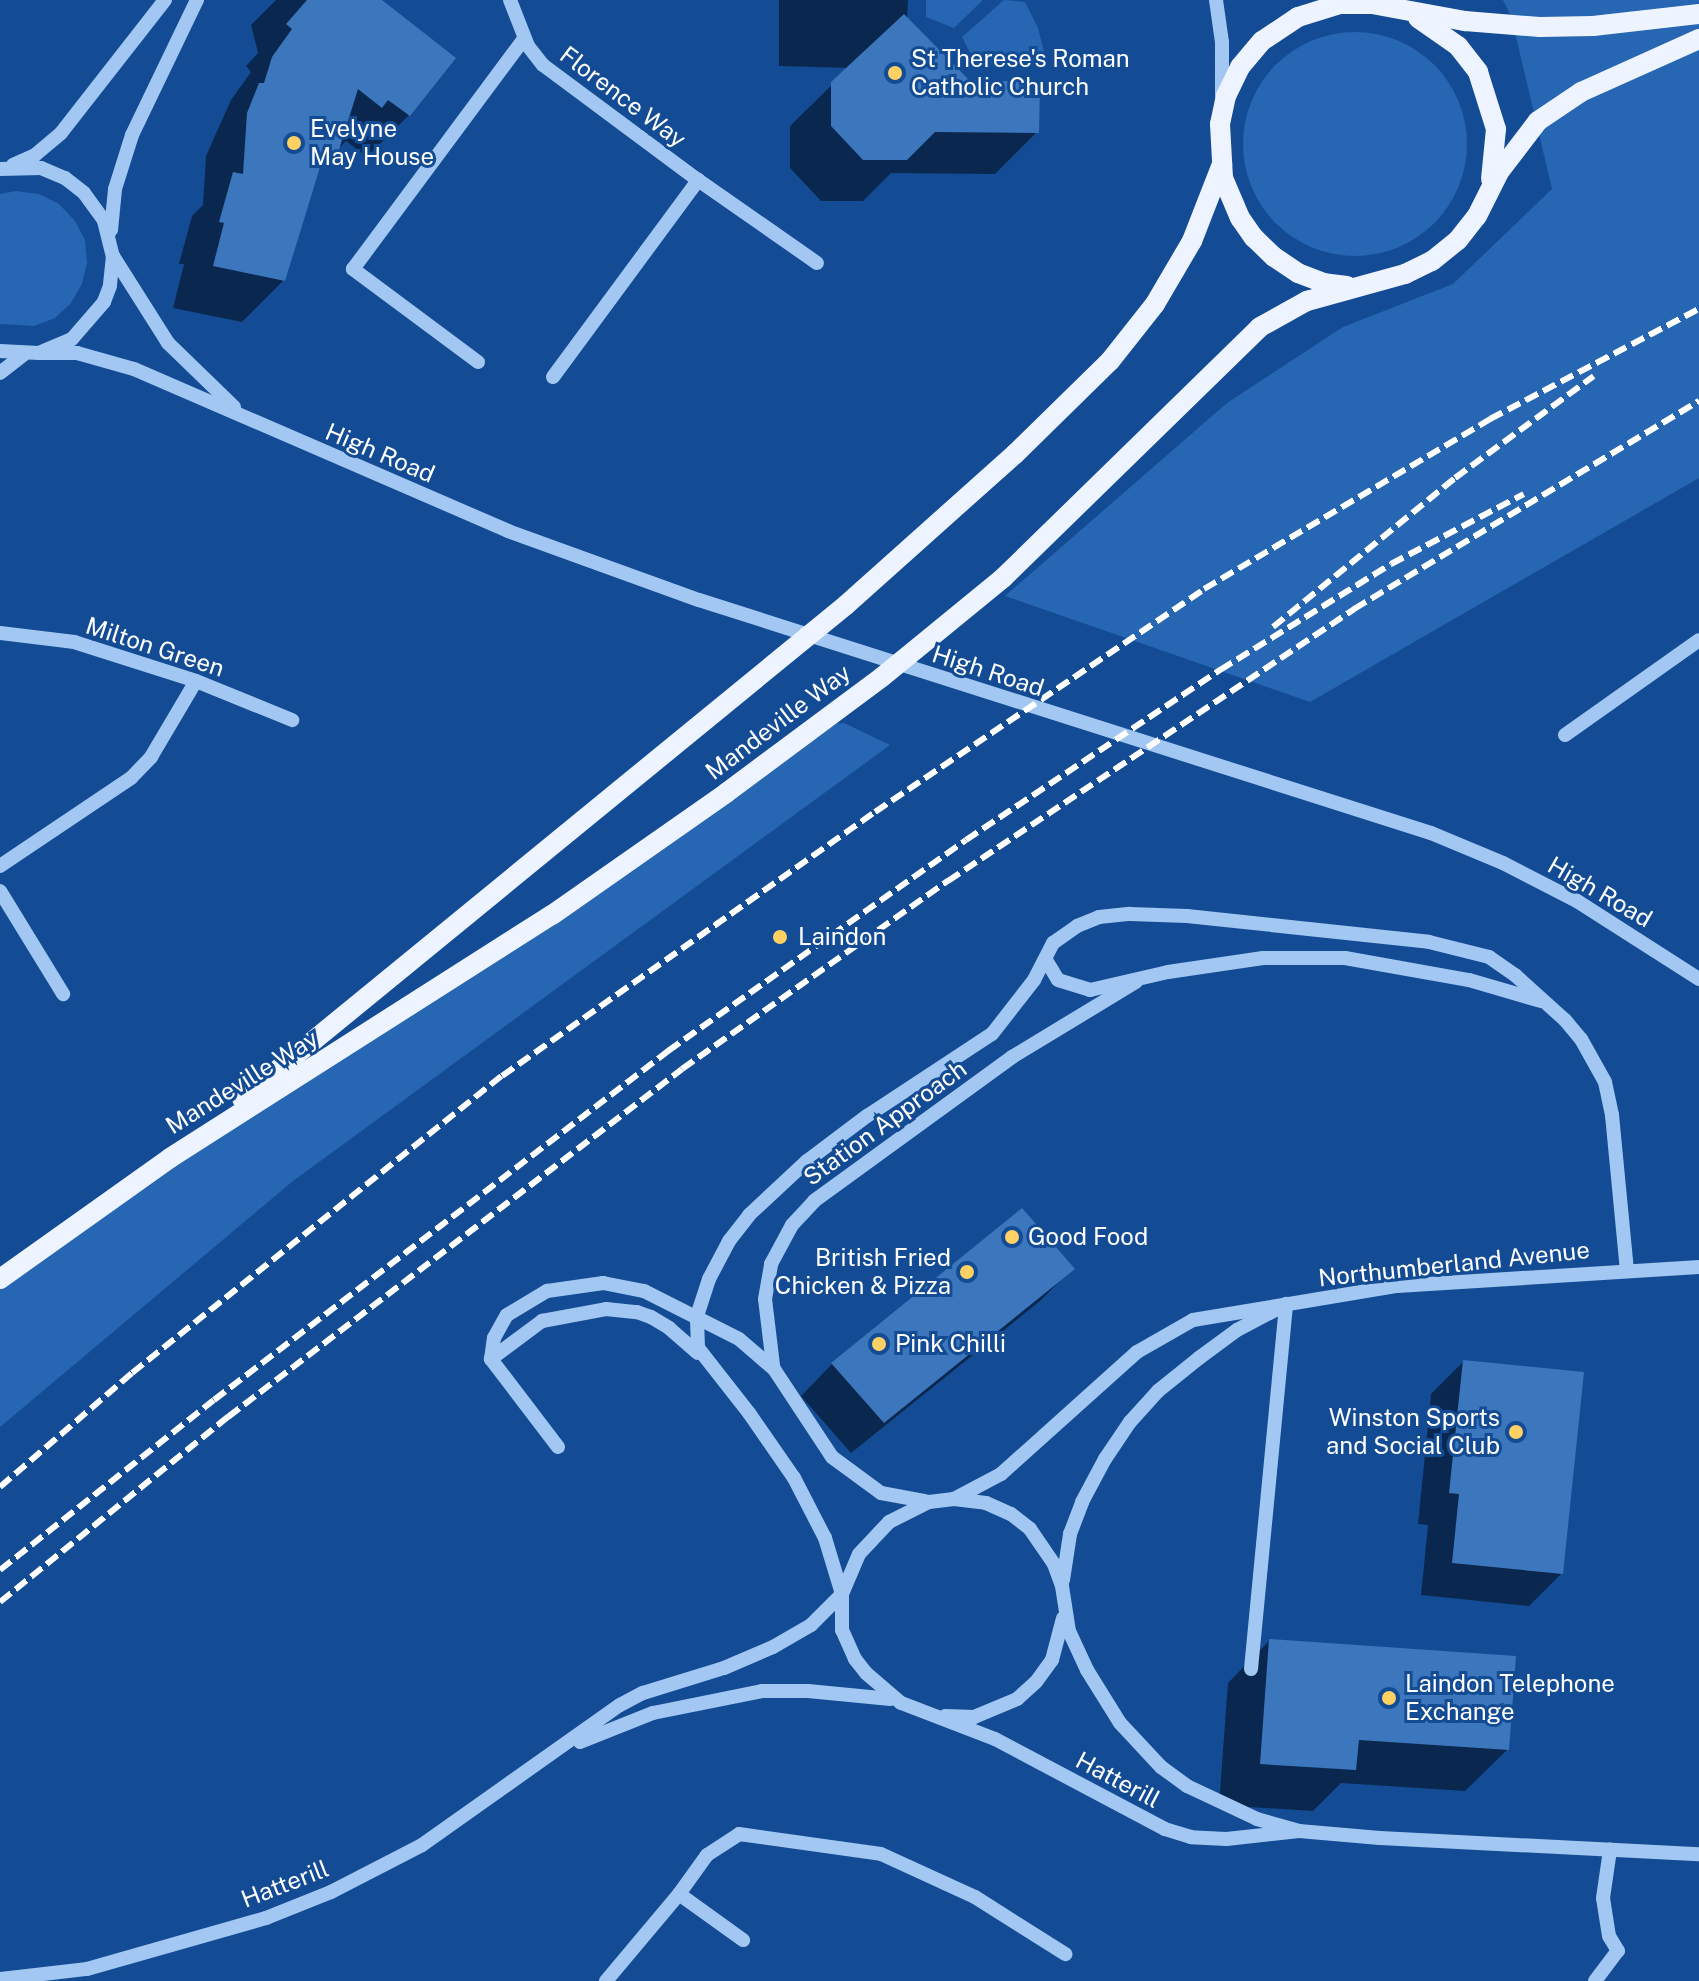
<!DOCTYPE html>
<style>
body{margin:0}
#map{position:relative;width:1699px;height:1981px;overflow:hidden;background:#134c94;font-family:"Public Sans",sans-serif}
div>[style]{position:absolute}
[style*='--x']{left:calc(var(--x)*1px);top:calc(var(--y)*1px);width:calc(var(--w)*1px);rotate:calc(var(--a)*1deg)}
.green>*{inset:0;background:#2666b3}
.round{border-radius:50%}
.shadow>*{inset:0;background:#0007}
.building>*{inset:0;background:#3c76bc}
.minor>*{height:14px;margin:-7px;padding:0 7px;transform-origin:7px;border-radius:7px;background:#a2c7f2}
.major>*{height:20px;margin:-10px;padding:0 10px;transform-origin:10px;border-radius:10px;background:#eef4ff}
.rail>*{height:6px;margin-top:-3px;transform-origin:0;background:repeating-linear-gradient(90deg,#fff 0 14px,transparent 0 20px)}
.dots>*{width:22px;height:22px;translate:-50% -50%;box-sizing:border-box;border:4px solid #134c94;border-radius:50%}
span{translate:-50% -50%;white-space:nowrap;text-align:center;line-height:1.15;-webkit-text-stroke:6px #134c94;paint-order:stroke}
.poi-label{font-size:24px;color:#fff}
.left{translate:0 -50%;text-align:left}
.right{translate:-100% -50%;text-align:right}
.street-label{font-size:24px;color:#fff}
</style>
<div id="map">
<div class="green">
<div style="clip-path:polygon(926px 0,983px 0,954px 28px,926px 17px)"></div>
<div style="clip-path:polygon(1004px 0,1025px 2px,1038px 28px,1047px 64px,976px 64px,962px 37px)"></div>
<div style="clip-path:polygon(1503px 0,1699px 0,1699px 478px,1310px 702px,1005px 596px,1227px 403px,1343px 327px,1453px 284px,1552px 189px,1511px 16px)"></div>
<div class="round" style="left:1243px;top:32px;width:224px;height:224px"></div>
<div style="clip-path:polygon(16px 191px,39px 194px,59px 204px,75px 221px,85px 240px,87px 263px,82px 284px,71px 303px,55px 318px,34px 326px,0 324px,0 194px)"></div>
<div style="clip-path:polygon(844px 723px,890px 745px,293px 1181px,0 1427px,0 1279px,817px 725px)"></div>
</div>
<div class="shadow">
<div style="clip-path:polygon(276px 0,378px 0,453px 58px,409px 115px,367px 157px,346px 141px,316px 172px,284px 280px,242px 322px,173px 308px,184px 264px,179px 264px,192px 216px,203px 205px,206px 156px,231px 100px,251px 72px,246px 66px,258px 53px,251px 25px)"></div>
<div style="clip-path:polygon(779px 0,908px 0,907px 20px,968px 82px,1037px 132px,995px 174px,891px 173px,863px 201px,821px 201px,790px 168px,790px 126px,849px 68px,779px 66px)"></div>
<div style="clip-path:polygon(1072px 1269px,1040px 1301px,851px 1453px,801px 1396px,832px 1364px)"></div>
<div style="clip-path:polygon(1463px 1362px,1561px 1574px,1529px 1606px,1421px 1595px,1428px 1525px,1418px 1524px,1431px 1394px)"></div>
<div style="clip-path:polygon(1269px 1641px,1507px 1750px,1465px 1791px,1341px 1783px,1313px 1811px,1219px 1805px,1228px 1683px)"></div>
</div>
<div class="building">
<div style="clip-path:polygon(307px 0,382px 0,456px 58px,410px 116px,388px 100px,382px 108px,358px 89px,338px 153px,325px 151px,285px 281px,213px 266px,224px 223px,219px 222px,233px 172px,243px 174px,247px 113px,259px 83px,264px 83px,272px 57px,292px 29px,286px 24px)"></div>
<div style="clip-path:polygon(904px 14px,969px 80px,1040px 82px,1039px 133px,935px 132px,907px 160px,863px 160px,831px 126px,831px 82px)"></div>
<div style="clip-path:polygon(1022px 1208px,1075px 1269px,884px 1423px,831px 1363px)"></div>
<div style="clip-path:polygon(1463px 1360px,1584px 1372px,1563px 1574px,1452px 1563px,1459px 1494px,1449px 1493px)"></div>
<div style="clip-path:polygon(1269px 1639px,1516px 1656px,1509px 1750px,1359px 1740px,1356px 1770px,1260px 1764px)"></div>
</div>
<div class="minor">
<div style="--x:510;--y:0;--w:49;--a:68.6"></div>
<div style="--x:528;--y:46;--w:24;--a:52"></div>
<div style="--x:543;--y:65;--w:193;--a:36.6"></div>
<div style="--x:698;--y:180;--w:145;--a:34.9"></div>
<div style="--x:1216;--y:0;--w:42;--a:81.9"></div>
<div style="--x:1222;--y:42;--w:54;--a:90"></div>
<div style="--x:13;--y:165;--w:24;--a:-24"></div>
<div style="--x:35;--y:155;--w:34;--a:-40"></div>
<div style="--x:61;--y:133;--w:169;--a:-52"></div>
<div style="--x:0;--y:169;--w:41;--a:-1.4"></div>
<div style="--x:41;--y:168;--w:26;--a:23"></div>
<div style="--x:65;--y:178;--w:24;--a:38"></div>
<div style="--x:84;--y:193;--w:34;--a:54"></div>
<div style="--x:104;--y:221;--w:36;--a:76"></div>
<div style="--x:113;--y:256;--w:30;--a:96"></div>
<div style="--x:110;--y:286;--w:17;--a:111"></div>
<div style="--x:104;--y:302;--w:49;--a:130.9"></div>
<div style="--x:72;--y:339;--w:36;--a:157"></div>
<div style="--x:39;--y:353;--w:39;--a:-177"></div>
<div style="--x:111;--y:230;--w:41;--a:-84.4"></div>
<div style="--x:115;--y:189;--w:57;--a:-72.5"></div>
<div style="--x:132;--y:135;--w:150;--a:-64.3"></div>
<div style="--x:113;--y:256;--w:103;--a:57.7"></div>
<div style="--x:168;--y:343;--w:92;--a:44.1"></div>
<div style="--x:39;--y:353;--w:38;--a:0"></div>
<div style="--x:77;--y:353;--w:59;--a:15.7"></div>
<div style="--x:134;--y:369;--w:408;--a:23.4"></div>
<div style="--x:508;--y:531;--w:203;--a:19.9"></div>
<div style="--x:699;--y:600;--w:768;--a:17.66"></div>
<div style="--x:1431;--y:833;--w:78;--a:22.6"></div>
<div style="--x:1503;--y:863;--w:83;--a:27.2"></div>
<div style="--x:1577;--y:901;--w:145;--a:32.6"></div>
<div style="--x:478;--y:362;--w:156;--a:-143.4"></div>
<div style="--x:353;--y:269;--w:287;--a:-53.4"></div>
<div style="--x:0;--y:373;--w:31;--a:-38"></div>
<div style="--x:553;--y:377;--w:245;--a:-53.6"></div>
<div style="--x:0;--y:633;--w:75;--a:6.9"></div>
<div style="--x:74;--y:642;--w:128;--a:17.7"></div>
<div style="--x:196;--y:681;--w:104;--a:22.1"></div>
<div style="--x:1565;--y:735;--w:164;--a:-35.3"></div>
<div style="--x:0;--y:866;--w:158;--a:-33.9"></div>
<div style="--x:131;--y:778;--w:29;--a:-46"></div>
<div style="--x:151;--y:757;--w:88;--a:-59.4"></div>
<div style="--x:0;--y:891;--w:121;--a:58.5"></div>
<div style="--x:1046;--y:960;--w:23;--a:59"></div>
<div style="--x:1058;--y:980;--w:34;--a:17"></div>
<div style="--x:1090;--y:990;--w:80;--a:-13"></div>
<div style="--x:1168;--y:972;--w:96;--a:-8.4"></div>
<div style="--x:1263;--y:958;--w:82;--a:0"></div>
<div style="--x:1345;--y:958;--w:126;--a:10.1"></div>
<div style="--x:1469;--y:980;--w:75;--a:16.3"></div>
<div style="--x:491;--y:1359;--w:64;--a:-36.7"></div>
<div style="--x:542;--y:1321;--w:65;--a:-10.6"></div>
<div style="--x:606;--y:1309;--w:31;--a:6"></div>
<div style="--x:637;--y:1312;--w:15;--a:20"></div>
<div style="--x:651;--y:1317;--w:21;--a:31"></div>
<div style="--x:669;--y:1328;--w:38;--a:41"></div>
<div style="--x:773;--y:1365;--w:66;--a:-96.9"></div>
<div style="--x:765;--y:1299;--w:36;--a:-80"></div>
<div style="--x:771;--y:1264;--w:44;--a:-61.7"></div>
<div style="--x:792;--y:1225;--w:33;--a:-47"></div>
<div style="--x:814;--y:1201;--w:245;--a:-36"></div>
<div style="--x:1012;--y:1057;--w:145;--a:-31.2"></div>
<div style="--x:558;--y:1447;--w:111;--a:-127.3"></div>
<div style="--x:491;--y:1359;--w:21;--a:-82"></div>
<div style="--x:494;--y:1338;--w:26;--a:-61"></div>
<div style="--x:507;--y:1315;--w:47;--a:-31"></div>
<div style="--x:547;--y:1291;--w:57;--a:-8.1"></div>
<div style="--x:603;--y:1283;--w:42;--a:11"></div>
<div style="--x:644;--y:1291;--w:106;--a:26.8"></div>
<div style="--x:739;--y:1339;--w:46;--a:40.6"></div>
<div style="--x:774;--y:1369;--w:105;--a:56.6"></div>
<div style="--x:832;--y:1457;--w:61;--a:36.3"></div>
<div style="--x:881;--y:1493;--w:45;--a:10.3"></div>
<div style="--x:954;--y:1499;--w:53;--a:-28"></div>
<div style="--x:1001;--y:1474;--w:183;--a:-41.9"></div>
<div style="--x:1137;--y:1352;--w:64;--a:-29.7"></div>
<div style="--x:1193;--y:1320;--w:207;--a:-9.5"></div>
<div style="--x:1397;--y:1286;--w:303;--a:-3.6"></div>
<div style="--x:1063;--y:1580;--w:47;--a:-81.3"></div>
<div style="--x:1070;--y:1534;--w:34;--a:-69"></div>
<div style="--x:1082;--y:1502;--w:49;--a:-61.9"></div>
<div style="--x:1105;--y:1459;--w:45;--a:-56"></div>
<div style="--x:1130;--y:1422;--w:42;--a:-47.9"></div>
<div style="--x:1158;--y:1391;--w:53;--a:-38.8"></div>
<div style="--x:1199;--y:1358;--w:47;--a:-36.4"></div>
<div style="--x:1237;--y:1330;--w:47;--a:-27.6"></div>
<div style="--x:842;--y:1594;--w:59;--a:-106.9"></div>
<div style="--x:825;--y:1538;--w:68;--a:-117.3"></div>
<div style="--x:794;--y:1478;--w:79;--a:-124.7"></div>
<div style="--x:749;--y:1413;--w:83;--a:-128.1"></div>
<div style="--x:698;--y:1348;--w:32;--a:-92"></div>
<div style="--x:697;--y:1316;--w:39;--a:-72"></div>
<div style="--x:709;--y:1279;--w:43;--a:-62.2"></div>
<div style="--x:729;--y:1241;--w:33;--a:-52"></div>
<div style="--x:749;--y:1215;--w:79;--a:-43"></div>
<div style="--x:807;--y:1161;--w:75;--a:-36.9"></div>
<div style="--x:867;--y:1116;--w:149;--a:-33.3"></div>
<div style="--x:992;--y:1034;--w:68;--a:-52.1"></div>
<div style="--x:1034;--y:980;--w:42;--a:-62.8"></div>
<div style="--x:1053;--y:943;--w:29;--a:-35"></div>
<div style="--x:1077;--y:926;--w:24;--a:-22"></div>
<div style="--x:1099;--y:917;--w:31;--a:-6"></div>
<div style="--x:1130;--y:914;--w:57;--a:2"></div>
<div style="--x:1187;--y:916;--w:243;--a:6.1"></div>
<div style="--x:1429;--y:942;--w:62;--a:14"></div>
<div style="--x:1489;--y:957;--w:32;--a:35"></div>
<div style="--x:1515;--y:975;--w:67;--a:42"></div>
<div style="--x:1565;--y:1020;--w:25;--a:50"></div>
<div style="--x:1581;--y:1039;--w:49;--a:60.8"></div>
<div style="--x:1605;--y:1082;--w:34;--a:78"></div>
<div style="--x:1612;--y:1115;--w:156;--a:84.5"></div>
<div style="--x:1251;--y:1669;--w:367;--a:-84.5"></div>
<div style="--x:945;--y:1716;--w:29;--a:2"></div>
<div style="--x:974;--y:1717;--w:47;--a:-22.7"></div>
<div style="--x:1017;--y:1699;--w:25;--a:-42"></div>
<div style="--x:1036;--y:1682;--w:27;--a:-54"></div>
<div style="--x:1052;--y:1660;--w:43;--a:-75.3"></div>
<div style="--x:580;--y:1742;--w:79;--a:-21.7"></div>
<div style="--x:653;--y:1713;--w:111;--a:-11.4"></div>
<div style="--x:762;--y:1691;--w:46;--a:0"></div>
<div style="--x:808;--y:1691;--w:83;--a:5.5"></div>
<div style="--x:1299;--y:1831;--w:73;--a:173.7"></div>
<div style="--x:1226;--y:1839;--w:35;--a:-177"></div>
<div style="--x:1191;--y:1837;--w:27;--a:-163"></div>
<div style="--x:1165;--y:1829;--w:192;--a:-152.1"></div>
<div style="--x:995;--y:1739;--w:101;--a:-159"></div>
<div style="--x:901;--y:1703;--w:46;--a:-139.4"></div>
<div style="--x:866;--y:1673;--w:18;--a:-128"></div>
<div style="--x:855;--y:1659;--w:32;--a:-114"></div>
<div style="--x:842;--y:1630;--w:36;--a:-90"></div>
<div style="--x:842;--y:1594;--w:43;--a:-67"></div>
<div style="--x:859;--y:1554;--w:44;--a:-46.8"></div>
<div style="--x:889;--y:1522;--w:45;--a:-26.6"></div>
<div style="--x:929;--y:1502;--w:25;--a:-7"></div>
<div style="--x:954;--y:1499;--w:32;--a:7"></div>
<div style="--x:986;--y:1503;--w:27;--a:24"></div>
<div style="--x:1011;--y:1514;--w:24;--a:38"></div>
<div style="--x:1030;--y:1529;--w:42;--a:55.6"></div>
<div style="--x:1054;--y:1564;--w:23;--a:70"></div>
<div style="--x:1062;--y:1586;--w:46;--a:81.2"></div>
<div style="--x:1069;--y:1631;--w:43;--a:65.2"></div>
<div style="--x:1087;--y:1670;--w:62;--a:58.1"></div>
<div style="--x:1120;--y:1723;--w:60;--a:47"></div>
<div style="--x:1161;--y:1767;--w:32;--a:36"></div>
<div style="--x:1187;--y:1786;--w:77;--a:25.2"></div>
<div style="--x:1257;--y:1819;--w:44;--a:15.9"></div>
<div style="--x:1299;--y:1831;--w:81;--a:4.9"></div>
<div style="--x:1380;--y:1838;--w:319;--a:2.9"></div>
<div style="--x:679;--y:1894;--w:48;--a:-54.3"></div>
<div style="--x:707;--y:1855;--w:38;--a:-33"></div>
<div style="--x:739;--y:1834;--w:143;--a:8"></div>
<div style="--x:881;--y:1854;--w:103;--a:24.6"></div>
<div style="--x:975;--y:1897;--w:107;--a:32.3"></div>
<div style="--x:0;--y:1979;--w:88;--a:-6.6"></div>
<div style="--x:87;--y:1969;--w:186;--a:-15.9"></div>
<div style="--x:266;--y:1918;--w:70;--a:-21.8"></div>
<div style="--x:331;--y:1892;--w:102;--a:-27.3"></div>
<div style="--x:422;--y:1845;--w:242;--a:-35.3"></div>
<div style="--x:620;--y:1705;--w:26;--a:-28"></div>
<div style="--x:643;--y:1693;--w:85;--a:-17.2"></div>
<div style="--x:724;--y:1668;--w:53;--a:-23.2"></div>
<div style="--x:773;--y:1647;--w:44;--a:-30.1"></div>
<div style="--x:811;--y:1625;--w:44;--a:-45"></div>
<div style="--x:606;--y:1981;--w:114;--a:-50"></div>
<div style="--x:679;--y:1894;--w:79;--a:35.7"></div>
<div style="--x:1595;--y:1981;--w:38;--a:-53"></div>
<div style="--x:1618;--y:1951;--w:17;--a:-121"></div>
<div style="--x:1609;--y:1936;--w:38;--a:-99"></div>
<div style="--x:1603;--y:1898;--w:49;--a:-81.7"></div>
</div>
<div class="major">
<div style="--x:1418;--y:18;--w:49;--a:35"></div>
<div style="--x:1458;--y:46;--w:33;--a:52"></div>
<div style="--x:1478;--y:72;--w:60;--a:72.5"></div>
<div style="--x:1496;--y:129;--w:50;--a:95.7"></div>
<div style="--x:1347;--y:286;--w:23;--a:-173"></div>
<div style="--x:1324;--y:283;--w:28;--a:-159"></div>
<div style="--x:1298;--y:273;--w:29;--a:-146"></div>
<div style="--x:1274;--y:257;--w:28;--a:-136"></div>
<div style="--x:1254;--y:238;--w:24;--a:-125"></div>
<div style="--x:1240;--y:218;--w:43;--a:-113"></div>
<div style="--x:1223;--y:178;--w:54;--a:-93.2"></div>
<div style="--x:1220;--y:124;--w:29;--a:-78"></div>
<div style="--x:1226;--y:96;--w:32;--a:-64"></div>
<div style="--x:1240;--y:67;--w:34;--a:-50"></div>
<div style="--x:1262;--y:41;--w:43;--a:-33.7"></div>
<div style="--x:1298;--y:17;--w:44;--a:-17.2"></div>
<div style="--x:1340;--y:4;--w:32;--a:0"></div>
<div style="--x:1372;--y:4;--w:95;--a:10.4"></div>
<div style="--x:1465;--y:21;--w:75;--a:4.6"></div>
<div style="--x:1540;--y:27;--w:53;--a:-1.1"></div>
<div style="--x:1593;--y:26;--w:107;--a:-6.5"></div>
<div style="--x:242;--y:1099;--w:780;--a:-39.28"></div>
<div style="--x:846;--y:605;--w:227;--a:-41.8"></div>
<div style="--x:1015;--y:454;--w:133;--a:-44.4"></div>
<div style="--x:1110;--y:361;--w:73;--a:-51.7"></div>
<div style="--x:1155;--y:304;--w:73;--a:-59.6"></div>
<div style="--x:1192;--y:241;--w:83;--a:-68.7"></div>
<div style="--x:0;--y:1279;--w:209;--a:-35.4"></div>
<div style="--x:170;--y:1158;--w:453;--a:-32.5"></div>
<div style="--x:552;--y:915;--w:213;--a:-35"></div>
<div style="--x:726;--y:793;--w:194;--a:-36.6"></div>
<div style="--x:882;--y:677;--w:156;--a:-39.3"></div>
<div style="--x:1003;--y:578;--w:359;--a:-44.3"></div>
<div style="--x:1260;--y:327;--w:54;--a:-29"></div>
<div style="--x:1307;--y:301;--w:102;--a:-15.4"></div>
<div style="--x:1405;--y:274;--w:30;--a:-26"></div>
<div style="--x:1432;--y:261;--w:33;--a:-39"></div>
<div style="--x:1458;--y:240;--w:31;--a:-52"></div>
<div style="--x:1477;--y:216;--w:49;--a:-63.4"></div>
<div style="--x:1499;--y:172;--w:64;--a:-52.6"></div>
<div style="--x:1538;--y:121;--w:52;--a:-34"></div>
<div style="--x:1581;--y:92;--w:129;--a:-24.2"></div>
</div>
<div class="rail">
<div style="--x:1273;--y:627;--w:235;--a:-39.3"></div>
<div style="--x:1455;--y:478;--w:172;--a:-36.3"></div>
<div style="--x:0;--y:1487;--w:174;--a:-40.8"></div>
<div style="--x:132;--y:1373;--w:474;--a:-38.8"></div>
<div style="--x:502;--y:1076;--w:457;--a:-35.3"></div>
<div style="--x:875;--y:812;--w:397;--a:-34.1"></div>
<div style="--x:1204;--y:589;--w:333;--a:-30.7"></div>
<div style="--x:1490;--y:419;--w:236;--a:-27.8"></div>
<div style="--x:0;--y:1570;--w:273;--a:-38.5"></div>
<div style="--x:214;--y:1400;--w:573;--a:-37.55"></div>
<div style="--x:668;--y:1051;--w:365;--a:-35.3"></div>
<div style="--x:966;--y:840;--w:306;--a:-33.8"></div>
<div style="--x:1220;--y:670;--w:201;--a:-31.8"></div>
<div style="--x:1391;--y:564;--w:150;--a:-27.8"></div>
<div style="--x:0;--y:1602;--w:294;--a:-39.1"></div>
<div style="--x:228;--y:1417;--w:572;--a:-37.47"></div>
<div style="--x:682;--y:1069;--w:326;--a:-35.3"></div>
<div style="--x:948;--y:881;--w:489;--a:-33.8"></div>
<div style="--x:1354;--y:609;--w:403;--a:-31.1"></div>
</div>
<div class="dots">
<div style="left:895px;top:73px;background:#ffd164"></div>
<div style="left:294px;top:143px;background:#ffd164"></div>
<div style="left:780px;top:937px;background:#ffd164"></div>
<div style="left:1012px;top:1237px;background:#ffd164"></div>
<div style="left:967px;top:1272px;background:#ffd164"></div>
<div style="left:879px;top:1344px;background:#ffd164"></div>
<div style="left:1516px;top:1432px;background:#ffd164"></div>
<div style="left:1389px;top:1698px;background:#ffd164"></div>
</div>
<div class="poi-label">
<span class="left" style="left:911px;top:73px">St Therese's Roman<br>Catholic Church</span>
<span class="left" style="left:310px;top:143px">Evelyne<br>May House</span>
<span class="left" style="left:798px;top:937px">Laindon</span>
<span class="left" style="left:1028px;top:1237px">Good Food</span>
<span class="right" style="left:951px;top:1272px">British Fried<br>Chicken &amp; Pizza</span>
<span class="left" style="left:895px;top:1344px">Pink Chilli</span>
<span class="right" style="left:1500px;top:1432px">Winston Sports<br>and Social Club</span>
<span class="left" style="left:1405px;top:1698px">Laindon Telephone<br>Exchange</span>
</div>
<div class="street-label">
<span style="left:623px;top:97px;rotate:37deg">Florence Way</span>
<span style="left:380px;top:453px;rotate:23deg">High Road</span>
<span style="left:155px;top:647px;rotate:18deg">Milton Green</span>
<span style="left:988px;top:671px;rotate:18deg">High Road</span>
<span style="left:778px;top:722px;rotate:-37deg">Mandeville Way</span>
<span style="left:1600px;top:892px;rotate:30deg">High Road</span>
<span style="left:242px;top:1082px;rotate:-32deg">Mandeville Way</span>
<span style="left:885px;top:1123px;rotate:-36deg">Station Approach</span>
<span style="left:1454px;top:1264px;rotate:-6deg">Northumberland Avenue</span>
<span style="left:1118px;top:1780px;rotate:28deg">Hatterill</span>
<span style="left:285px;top:1884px;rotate:-21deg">Hatterill</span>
</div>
</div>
